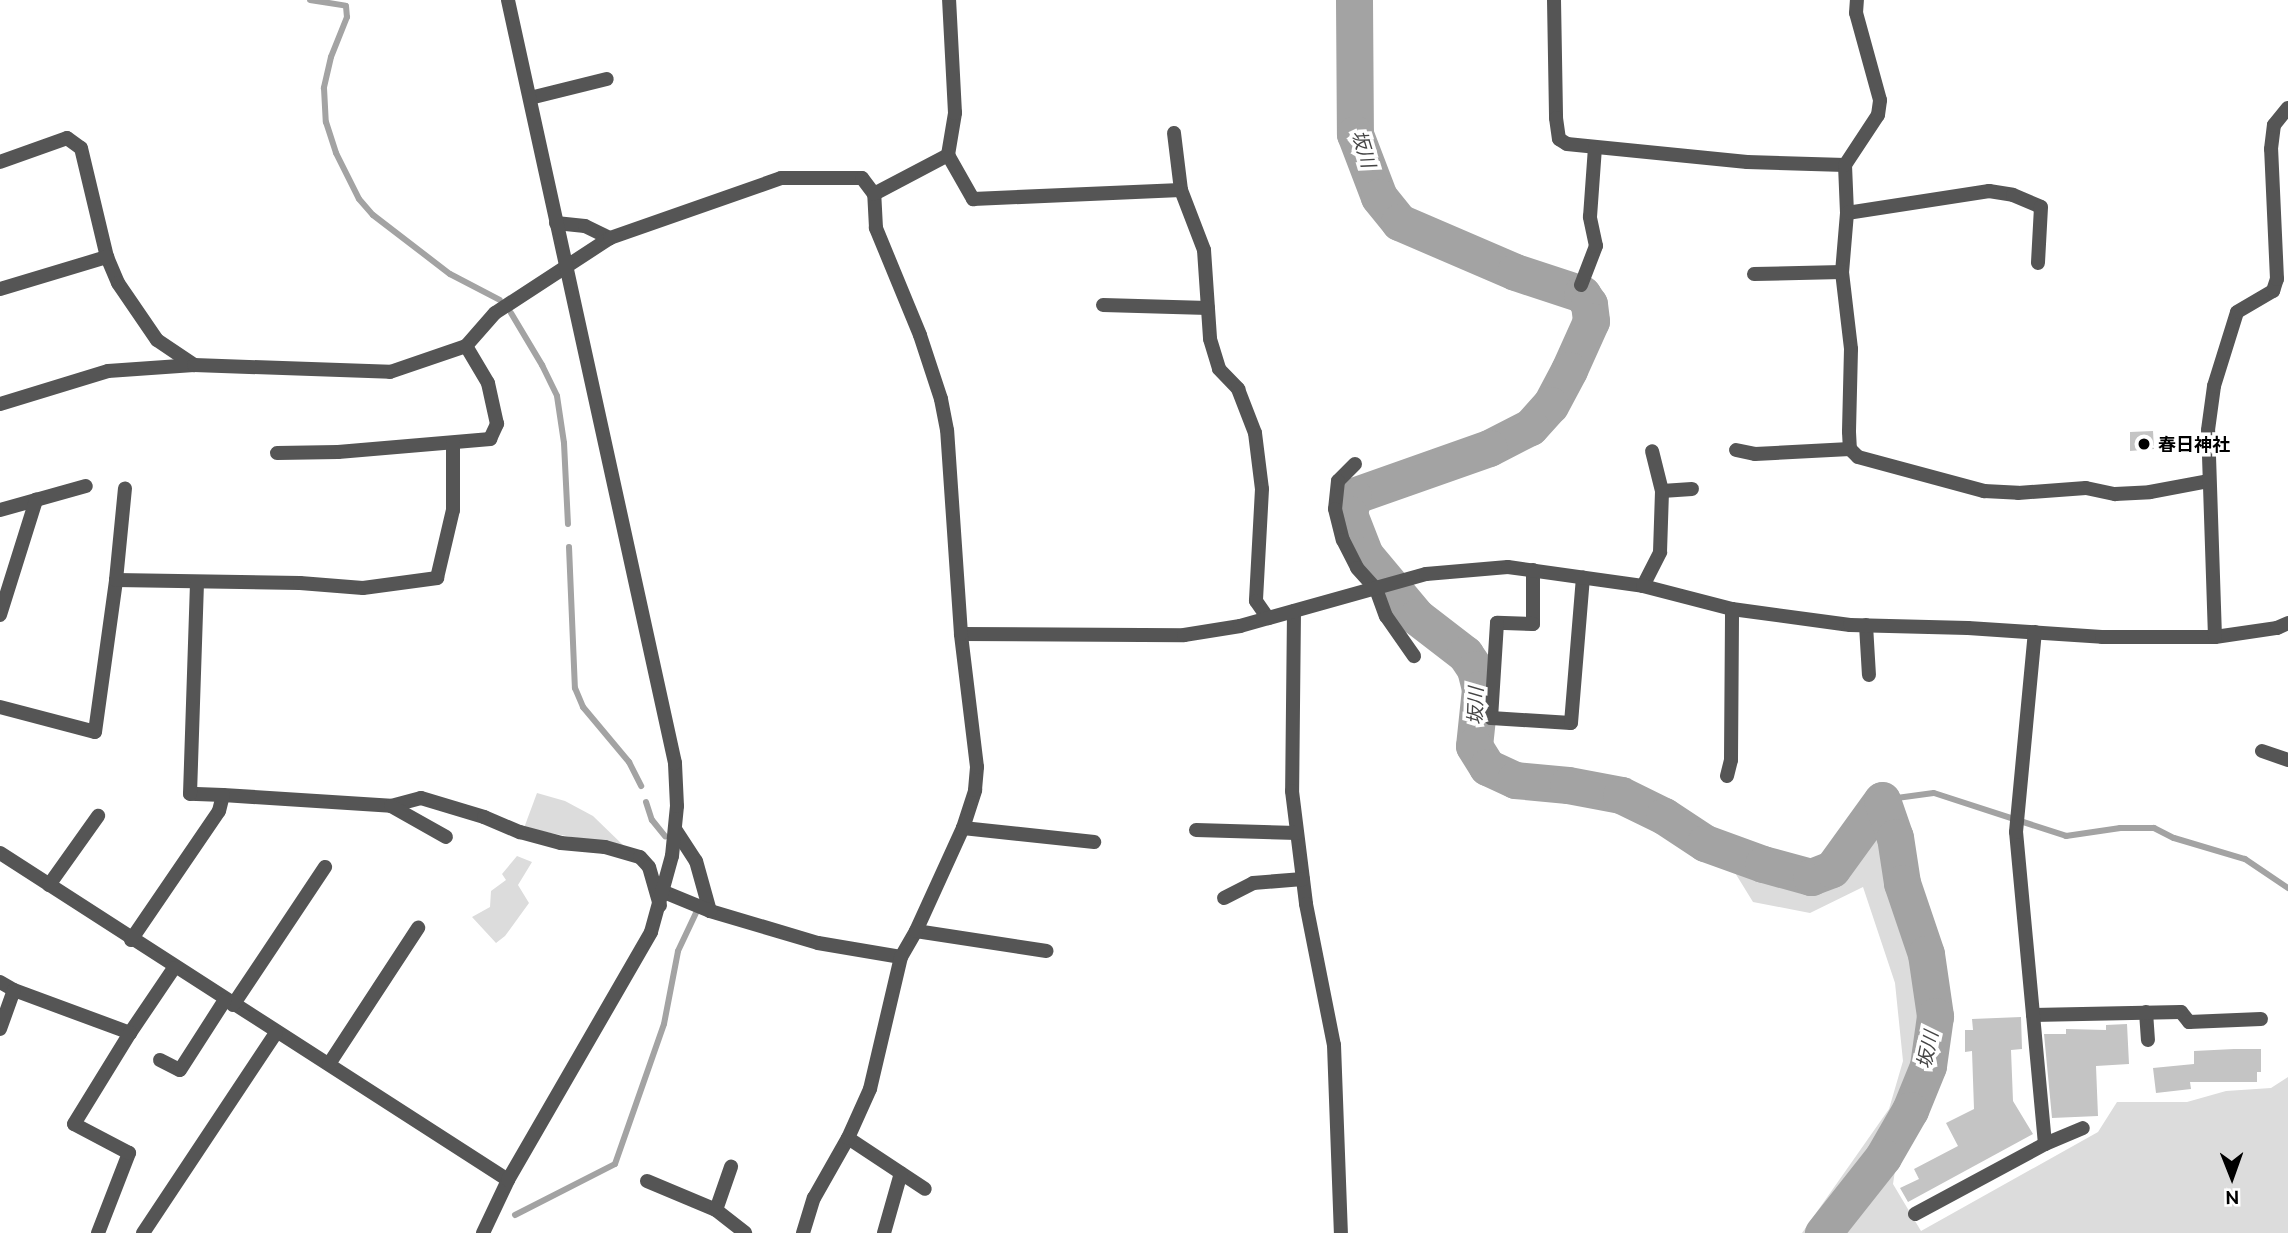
<!DOCTYPE html>
<meta charset="utf-8">
<style>
body{margin:0}
#map{position:relative;width:2288px;height:1233px;overflow:hidden;background:#fff;font-family:Ubuntu,"Noto Sans JP",sans-serif}
div>[style]{position:absolute}
[style*='--x']{left:calc(var(--x)*1px);top:calc(var(--y)*1px);width:calc(var(--w)*1px);rotate:calc(var(--a)*1deg)}
.green>*{inset:0;background:#dcdcdc}
.stream>*{height:6px;margin:-3px;padding:0 3px;transform-origin:3px;border-radius:3px;background:#a3a3a3}
.river>*{height:37px;margin:-18.5px;padding:0 18.5px;transform-origin:18.5px;border-radius:18.5px;background:#a3a3a3}
.building>*{inset:0;background:#c4c4c4}
.minor>*{height:14px;margin:-7px;padding:0 7px;transform-origin:7px;border-radius:7px;background:#555}
.dots>*{width:19px;height:19px;translate:-50% -50%;box-sizing:border-box;border:4px solid #fff;border-radius:50%}
span{translate:-50% -50%;white-space:nowrap;text-align:center;line-height:1.15;-webkit-text-stroke:7px #fff;paint-order:stroke}
.poi-label{font-size:18px;color:#000;font-weight:700}
.left{translate:0 -50%;text-align:left}
.water-label{font-size:19px;color:#444;font-style:italic}
.north{position:absolute;left:2197px;top:1142px;width:70px;height:70px;-webkit-text-stroke:5px #fff;paint-order:stroke;rotate:179deg;font-size:19px;font-weight:700;line-height:28px;text-align:center;color:#000}
.north::after{content:'';display:block;margin:auto;width:24px;height:32px;background:#000;clip-path:polygon(50% 0,100% 100%,50% 72%,0 100%)}
</style>
<div id="map">
<div class="green">
<div style="clip-path:polygon(537px 793px,565px 801px,593px 816px,625px 847px,524px 828px)"></div>
<div style="clip-path:polygon(1878px 821px,1917px 960px,1922px 1032px,1908px 1083px,1893px 1184px,1921px 1231px,2098px 1132px,2117px 1102px,2187px 1102px,2226px 1091px,2271px 1088px,2288px 1077px,2288px 1233px,1802px 1233px,1889px 1109px,1903px 1061px,1895px 983px,1863px 887px,1810px 913px,1753px 902px,1729px 863px,1794px 882px,1827px 884px)"></div>
<div style="clip-path:polygon(517px 856px,532px 862px,518px 885px,529px 903px,505px 936px,496px 943px,472px 917px,490px 907px,491px 891px,506px 880px,502px 874px)"></div>
</div>
<div class="stream">
<div style="--x:310;--y:0;--w:36;--a:9"></div>
<div style="--x:346;--y:6;--w:11;--a:85"></div>
<div style="--x:347;--y:17;--w:43;--a:111.8"></div>
<div style="--x:331;--y:57;--w:32;--a:103"></div>
<div style="--x:324;--y:88;--w:34;--a:87"></div>
<div style="--x:326;--y:122;--w:33;--a:72"></div>
<div style="--x:336;--y:153;--w:51;--a:63.4"></div>
<div style="--x:359;--y:199;--w:21;--a:49"></div>
<div style="--x:373;--y:215;--w:97;--a:37.5"></div>
<div style="--x:450;--y:274;--w:56;--a:27.5"></div>
<div style="--x:511;--y:313;--w:61;--a:59.2"></div>
<div style="--x:542;--y:365;--w:34;--a:64"></div>
<div style="--x:557;--y:396;--w:48;--a:81.5"></div>
<div style="--x:564;--y:443;--w:81;--a:87.2"></div>
<div style="--x:569;--y:547;--w:141;--a:87.6"></div>
<div style="--x:575;--y:688;--w:21;--a:67"></div>
<div style="--x:583;--y:707;--w:72;--a:50.1"></div>
<div style="--x:629;--y:762;--w:27;--a:63"></div>
<div style="--x:1882;--y:800;--w:52;--a:-7.7"></div>
<div style="--x:1934;--y:793;--w:139;--a:18"></div>
<div style="--x:2066;--y:836;--w:55;--a:-8.4"></div>
<div style="--x:2120;--y:828;--w:34;--a:0"></div>
<div style="--x:2154;--y:828;--w:22;--a:27"></div>
<div style="--x:2174;--y:838;--w:74;--a:16.5"></div>
<div style="--x:2245;--y:859;--w:52;--a:34"></div>
<div style="--x:646;--y:802;--w:19;--a:72"></div>
<div style="--x:652;--y:820;--w:21;--a:51"></div>
<div style="--x:515;--y:1215;--w:112;--a:-27"></div>
<div style="--x:615;--y:1164;--w:148;--a:-70.7"></div>
<div style="--x:664;--y:1024;--w:74;--a:-79.1"></div>
<div style="--x:678;--y:951;--w:42;--a:-64.7"></div>
</div>
<div class="river">
<div style="--x:1354;--y:0;--w:134;--a:89.6"></div>
<div style="--x:1355;--y:134;--w:67;--a:69.1"></div>
<div style="--x:1379;--y:197;--w:32;--a:51"></div>
<div style="--x:1399;--y:222;--w:126;--a:23.3"></div>
<div style="--x:1515;--y:272;--w:71;--a:18.2"></div>
<div style="--x:1582;--y:294;--w:12;--a:55"></div>
<div style="--x:1589;--y:304;--w:17;--a:83"></div>
<div style="--x:1591;--y:321;--w:54;--a:114.2"></div>
<div style="--x:1569;--y:370;--w:40;--a:118"></div>
<div style="--x:1550;--y:405;--w:30;--a:132"></div>
<div style="--x:1530;--y:427;--w:46;--a:152.9"></div>
<div style="--x:1489;--y:448;--w:144;--a:160.6"></div>
<div style="--x:1353;--y:496;--w:18;--a:103"></div>
<div style="--x:1349;--y:514;--w:44;--a:68.7"></div>
<div style="--x:1365;--y:555;--w:81;--a:50"></div>
<div style="--x:1417;--y:617;--w:61;--a:37.6"></div>
<div style="--x:1465;--y:654;--w:18;--a:56"></div>
<div style="--x:1475;--y:669;--w:21;--a:76"></div>
<div style="--x:1480;--y:689;--w:57;--a:96"></div>
<div style="--x:1474;--y:746;--w:25;--a:58"></div>
<div style="--x:1487;--y:767;--w:31;--a:25"></div>
<div style="--x:1515;--y:780;--w:53;--a:5.4"></div>
<div style="--x:1568;--y:785;--w:54;--a:10.7"></div>
<div style="--x:1621;--y:795;--w:48;--a:26"></div>
<div style="--x:1664;--y:816;--w:49;--a:33.4"></div>
<div style="--x:1705;--y:843;--w:62;--a:19.9"></div>
<div style="--x:1763;--y:864;--w:50;--a:15.2"></div>
<div style="--x:1811;--y:877;--w:22;--a:-21"></div>
<div style="--x:1832;--y:869;--w:85;--a:-54.1"></div>
<div style="--x:1882;--y:800;--w:39;--a:71"></div>
<div style="--x:1895;--y:837;--w:47;--a:81.3"></div>
<div style="--x:1902;--y:883;--w:75;--a:71.3"></div>
<div style="--x:1926;--y:954;--w:63;--a:81.7"></div>
<div style="--x:1935;--y:1016;--w:50;--a:98"></div>
<div style="--x:1928;--y:1066;--w:48;--a:112.2"></div>
<div style="--x:1910;--y:1110;--w:54;--a:119.9"></div>
<div style="--x:1883;--y:1157;--w:97;--a:128.3"></div>
</div>
<div class="building">
<div style="clip-path:polygon(2153px 431px,2154px 449px,2130px 451px,2130px 432px)"></div>
<div style="clip-path:polygon(2021px 1017px,2022px 1049px,2011px 1050px,2013px 1101px,2033px 1134px,1908px 1202px,1900px 1188px,1919px 1179px,1914px 1169px,1958px 1146px,1946px 1123px,1974px 1109px,1972px 1051px,1965px 1052px,1965px 1030px,1973px 1030px,1972px 1019px)"></div>
<div style="clip-path:polygon(2127px 1024px,2129px 1064px,2096px 1066px,2098px 1116px,2052px 1118px,2044px 1034px,2066px 1034px,2066px 1029px,2106px 1030px,2106px 1025px)"></div>
<div style="clip-path:polygon(2234px 1049px,2261px 1049px,2261px 1072px,2257px 1072px,2257px 1082px,2190px 1082px,2191px 1089px,2156px 1093px,2153px 1068px,2194px 1064px,2194px 1051px)"></div>
</div>
<div class="minor">
<div style="--x:1554;--y:0;--w:118;--a:89"></div>
<div style="--x:1556;--y:118;--w:21;--a:82"></div>
<div style="--x:1559;--y:139;--w:9;--a:32"></div>
<div style="--x:1567;--y:144;--w:181;--a:5.7"></div>
<div style="--x:1747;--y:162;--w:98;--a:1.8"></div>
<div style="--x:1845;--y:165;--w:48;--a:87.6"></div>
<div style="--x:1847;--y:213;--w:59;--a:94.8"></div>
<div style="--x:1842;--y:272;--w:78;--a:83.3"></div>
<div style="--x:1851;--y:349;--w:83;--a:91.4"></div>
<div style="--x:1849;--y:432;--w:17;--a:87"></div>
<div style="--x:1850;--y:449;--w:11;--a:45"></div>
<div style="--x:1858;--y:457;--w:131;--a:15.1"></div>
<div style="--x:1984;--y:491;--w:34;--a:3"></div>
<div style="--x:2018;--y:493;--w:68;--a:-4.2"></div>
<div style="--x:2086;--y:488;--w:30;--a:12"></div>
<div style="--x:2115;--y:494;--w:35;--a:-3"></div>
<div style="--x:2150;--y:492;--w:59;--a:-10.7"></div>
<div style="--x:530;--y:98;--w:79;--a:-13.9"></div>
<div style="--x:1174;--y:133;--w:57;--a:83"></div>
<div style="--x:948;--y:155;--w:51;--a:60.4"></div>
<div style="--x:973;--y:199;--w:208;--a:-2.5"></div>
<div style="--x:1181;--y:190;--w:64;--a:69"></div>
<div style="--x:1204;--y:250;--w:89;--a:86.1"></div>
<div style="--x:1210;--y:339;--w:31;--a:73"></div>
<div style="--x:1219;--y:369;--w:28;--a:46"></div>
<div style="--x:1238;--y:389;--w:47;--a:68.9"></div>
<div style="--x:1255;--y:433;--w:56;--a:82.9"></div>
<div style="--x:1262;--y:489;--w:112;--a:93.1"></div>
<div style="--x:1256;--y:601;--w:21;--a:55"></div>
<div style="--x:0;--y:162;--w:71;--a:-19.7"></div>
<div style="--x:67;--y:138;--w:17;--a:36"></div>
<div style="--x:81;--y:148;--w:112;--a:76.6"></div>
<div style="--x:107;--y:257;--w:28;--a:67"></div>
<div style="--x:118;--y:283;--w:69;--a:55.6"></div>
<div style="--x:157;--y:340;--w:45;--a:34"></div>
<div style="--x:1845;--y:165;--w:60;--a:-56.6"></div>
<div style="--x:1878;--y:115;--w:15;--a:-82"></div>
<div style="--x:1880;--y:100;--w:90;--a:-105.4"></div>
<div style="--x:1856;--y:13;--w:13;--a:-86"></div>
<div style="--x:1847;--y:213;--w:144;--a:-8.8"></div>
<div style="--x:1989;--y:191;--w:24;--a:9"></div>
<div style="--x:2013;--y:195;--w:30;--a:23"></div>
<div style="--x:2041;--y:207;--w:56;--a:93.1"></div>
<div style="--x:556;--y:223;--w:29;--a:6"></div>
<div style="--x:585;--y:226;--w:28;--a:26"></div>
<div style="--x:1754;--y:274;--w:88;--a:-1.3"></div>
<div style="--x:1581;--y:285;--w:42;--a:-69"></div>
<div style="--x:1596;--y:246;--w:30;--a:-102"></div>
<div style="--x:1590;--y:217;--w:70;--a:-85.9"></div>
<div style="--x:0;--y:289;--w:112;--a:-16.7"></div>
<div style="--x:1103;--y:305;--w:105;--a:1.6"></div>
<div style="--x:0;--y:404;--w:113;--a:-17"></div>
<div style="--x:108;--y:371;--w:86;--a:-4"></div>
<div style="--x:194;--y:365;--w:196;--a:2"></div>
<div style="--x:390;--y:372;--w:80;--a:-18.9"></div>
<div style="--x:466;--y:346;--w:44;--a:-48.7"></div>
<div style="--x:495;--y:313;--w:137;--a:-33.1"></div>
<div style="--x:610;--y:238;--w:181;--a:-19.3"></div>
<div style="--x:781;--y:178;--w:81;--a:0"></div>
<div style="--x:862;--y:178;--w:20;--a:53"></div>
<div style="--x:1736;--y:450;--w:19;--a:12"></div>
<div style="--x:1755;--y:454;--w:95;--a:-3"></div>
<div style="--x:277;--y:453;--w:61;--a:-0.9"></div>
<div style="--x:338;--y:452;--w:153;--a:-4.9"></div>
<div style="--x:490;--y:439;--w:17;--a:-65"></div>
<div style="--x:497;--y:424;--w:42;--a:-102.4"></div>
<div style="--x:488;--y:383;--w:43;--a:-120.7"></div>
<div style="--x:1355;--y:464;--w:24;--a:135"></div>
<div style="--x:1338;--y:481;--w:28;--a:96"></div>
<div style="--x:1335;--y:509;--w:32;--a:76"></div>
<div style="--x:1343;--y:540;--w:31;--a:63"></div>
<div style="--x:1357;--y:568;--w:28;--a:48"></div>
<div style="--x:1376;--y:589;--w:29;--a:70"></div>
<div style="--x:1386;--y:616;--w:49;--a:55"></div>
<div style="--x:1662;--y:491;--w:30;--a:-4"></div>
<div style="--x:0;--y:510;--w:89;--a:-15.6"></div>
<div style="--x:1533;--y:570;--w:54;--a:90"></div>
<div style="--x:1533;--y:624;--w:36;--a:-178"></div>
<div style="--x:1497;--y:623;--w:95;--a:93.6"></div>
<div style="--x:1491;--y:718;--w:80;--a:3.6"></div>
<div style="--x:1571;--y:723;--w:146;--a:-85.3"></div>
<div style="--x:116;--y:580;--w:184;--a:0.9"></div>
<div style="--x:300;--y:583;--w:63;--a:4.5"></div>
<div style="--x:363;--y:588;--w:75;--a:-7.7"></div>
<div style="--x:437;--y:578;--w:70;--a:-76.8"></div>
<div style="--x:453;--y:510;--w:67;--a:-90"></div>
<div style="--x:1643;--y:586;--w:38;--a:-63"></div>
<div style="--x:1660;--y:552;--w:61;--a:-88.1"></div>
<div style="--x:1662;--y:491;--w:41;--a:-104"></div>
<div style="--x:1294;--y:611;--w:180;--a:90.6"></div>
<div style="--x:1292;--y:791;--w:114;--a:82.9"></div>
<div style="--x:1306;--y:904;--w:144;--a:78.8"></div>
<div style="--x:1334;--y:1045;--w:188;--a:87.9"></div>
<div style="--x:0;--y:615;--w:121;--a:-72.6"></div>
<div style="--x:1866;--y:625;--w:50;--a:86.6"></div>
<div style="--x:961;--y:634;--w:223;--a:0.3"></div>
<div style="--x:1184;--y:635;--w:57;--a:-9.1"></div>
<div style="--x:1240;--y:626;--w:193;--a:-15.6"></div>
<div style="--x:1426;--y:574;--w:82;--a:-4.9"></div>
<div style="--x:1508;--y:567;--w:136;--a:8"></div>
<div style="--x:1643;--y:586;--w:92;--a:14.5"></div>
<div style="--x:1732;--y:609;--w:119;--a:7.7"></div>
<div style="--x:1850;--y:625;--w:118;--a:1.5"></div>
<div style="--x:1968;--y:628;--w:134;--a:3.8"></div>
<div style="--x:2102;--y:637;--w:113;--a:0"></div>
<div style="--x:2215;--y:637;--w:63;--a:-8.3"></div>
<div style="--x:2277;--y:628;--w:12;--a:-24"></div>
<div style="--x:2215;--y:637;--w:207;--a:-91.9"></div>
<div style="--x:2208;--y:430;--w:44;--a:-82.2"></div>
<div style="--x:2214;--y:386;--w:77;--a:-72.7"></div>
<div style="--x:2237;--y:312;--w:42;--a:-30.3"></div>
<div style="--x:2273;--y:291;--w:13;--a:-72"></div>
<div style="--x:2277;--y:279;--w:130;--a:-92.6"></div>
<div style="--x:2271;--y:149;--w:24;--a:-83"></div>
<div style="--x:2274;--y:125;--w:22;--a:-51"></div>
<div style="--x:0;--y:707;--w:98;--a:14.7"></div>
<div style="--x:95;--y:732;--w:153;--a:-82.1"></div>
<div style="--x:116;--y:580;--w:92;--a:-84.4"></div>
<div style="--x:2262;--y:751;--w:28;--a:19"></div>
<div style="--x:1727;--y:776;--w:16;--a:-76"></div>
<div style="--x:1731;--y:760;--w:151;--a:-89.6"></div>
<div style="--x:223;--y:795;--w:168;--a:3.7"></div>
<div style="--x:391;--y:806;--w:31;--a:-15"></div>
<div style="--x:421;--y:798;--w:66;--a:16.8"></div>
<div style="--x:484;--y:817;--w:39;--a:23"></div>
<div style="--x:520;--y:832;--w:42;--a:15"></div>
<div style="--x:561;--y:843;--w:44;--a:5.2"></div>
<div style="--x:605;--y:847;--w:36;--a:16"></div>
<div style="--x:640;--y:857;--w:13;--a:48"></div>
<div style="--x:649;--y:867;--w:40;--a:74"></div>
<div style="--x:391;--y:806;--w:63;--a:29.4"></div>
<div style="--x:963;--y:828;--w:132;--a:6.1"></div>
<div style="--x:675;--y:829;--w:38;--a:57"></div>
<div style="--x:696;--y:861;--w:52;--a:74.4"></div>
<div style="--x:710;--y:911;--w:113;--a:16.5"></div>
<div style="--x:818;--y:943;--w:84;--a:9.6"></div>
<div style="--x:1196;--y:830;--w:101;--a:1.7"></div>
<div style="--x:0;--y:853;--w:604;--a:32.77"></div>
<div style="--x:49;--y:885;--w:85;--a:-54.6"></div>
<div style="--x:664;--y:892;--w:50;--a:22.4"></div>
<div style="--x:1224;--y:898;--w:33;--a:-27"></div>
<div style="--x:1253;--y:883;--w:50;--a:-4.6"></div>
<div style="--x:916;--y:931;--w:132;--a:8.7"></div>
<div style="--x:131;--y:940;--w:156;--a:-55.7"></div>
<div style="--x:219;--y:811;--w:16;--a:-76"></div>
<div style="--x:223;--y:795;--w:33;--a:-178"></div>
<div style="--x:190;--y:794;--w:210;--a:-88.1"></div>
<div style="--x:0;--y:982;--w:16;--a:30"></div>
<div style="--x:14;--y:990;--w:124;--a:20.3"></div>
<div style="--x:130;--y:1033;--w:78;--a:-55.9"></div>
<div style="--x:233;--y:1005;--w:166;--a:-56.3"></div>
<div style="--x:2146;--y:1012;--w:28;--a:86"></div>
<div style="--x:2033;--y:1015;--w:148;--a:-1.2"></div>
<div style="--x:2181;--y:1012;--w:13;--a:51"></div>
<div style="--x:2189;--y:1022;--w:72;--a:-2.4"></div>
<div style="--x:0;--y:1029;--w:41;--a:-70.3"></div>
<div style="--x:160;--y:1060;--w:22;--a:27"></div>
<div style="--x:180;--y:1070;--w:83;--a:-57.3"></div>
<div style="--x:329;--y:1064;--w:163;--a:-56.8"></div>
<div style="--x:848;--y:1138;--w:92;--a:33.5"></div>
<div style="--x:2045;--y:1144;--w:41;--a:-22.8"></div>
<div style="--x:647;--y:1181;--w:75;--a:22.8"></div>
<div style="--x:716;--y:1210;--w:37;--a:38"></div>
<div style="--x:716;--y:1210;--w:46;--a:-70.8"></div>
<div style="--x:1915;--y:1214;--w:148;--a:-28.3"></div>
<div style="--x:2045;--y:1144;--w:313;--a:-95.3"></div>
<div style="--x:2016;--y:832;--w:201;--a:-84.6"></div>
<div style="--x:98;--y:1233;--w:86;--a:-68.8"></div>
<div style="--x:129;--y:1153;--w:62;--a:-152.2"></div>
<div style="--x:74;--y:1124;--w:107;--a:-58.4"></div>
<div style="--x:143;--y:1233;--w:240;--a:-56.4"></div>
<div style="--x:483;--y:1233;--w:59;--a:-64.7"></div>
<div style="--x:508;--y:1180;--w:286;--a:-60"></div>
<div style="--x:651;--y:932;--w:79;--a:-74.6"></div>
<div style="--x:672;--y:856;--w:50;--a:-84.3"></div>
<div style="--x:677;--y:806;--w:43;--a:-92.7"></div>
<div style="--x:675;--y:763;--w:781;--a:-102.35"></div>
<div style="--x:803;--y:1233;--w:37;--a:-73"></div>
<div style="--x:814;--y:1198;--w:69;--a:-60.5"></div>
<div style="--x:848;--y:1138;--w:54;--a:-65.8"></div>
<div style="--x:870;--y:1089;--w:136;--a:-76.8"></div>
<div style="--x:901;--y:957;--w:30;--a:-60"></div>
<div style="--x:916;--y:931;--w:113;--a:-65.5"></div>
<div style="--x:963;--y:828;--w:40;--a:-72"></div>
<div style="--x:975;--y:790;--w:23;--a:-85"></div>
<div style="--x:977;--y:767;--w:134;--a:-96.9"></div>
<div style="--x:961;--y:634;--w:204;--a:-93.9"></div>
<div style="--x:947;--y:430;--w:32;--a:-101"></div>
<div style="--x:941;--y:399;--w:67;--a:-108.2"></div>
<div style="--x:920;--y:335;--w:116;--a:-112.4"></div>
<div style="--x:876;--y:228;--w:34;--a:-93"></div>
<div style="--x:874;--y:194;--w:84;--a:-27.8"></div>
<div style="--x:948;--y:155;--w:43;--a:-80.5"></div>
<div style="--x:955;--y:113;--w:113;--a:-93"></div>
<div style="--x:884;--y:1233;--w:62;--a:-74.2"></div>
</div>
<div class="dots">
<div style="left:2144px;top:444px;background:#000"></div>
</div>
<div class="poi-label">
<span class="left" style="left:2158px;top:444px">春日神社</span>
</div>
<div class="water-label">
<span style="left:1363px;top:149px;rotate:73deg">坂川</span>
<span style="left:1476px;top:706px;rotate:-88deg">坂川</span>
<span style="left:1928px;top:1050px;rotate:-78deg">坂川</span>
</div>
<div class="north">N</div>
</div>
